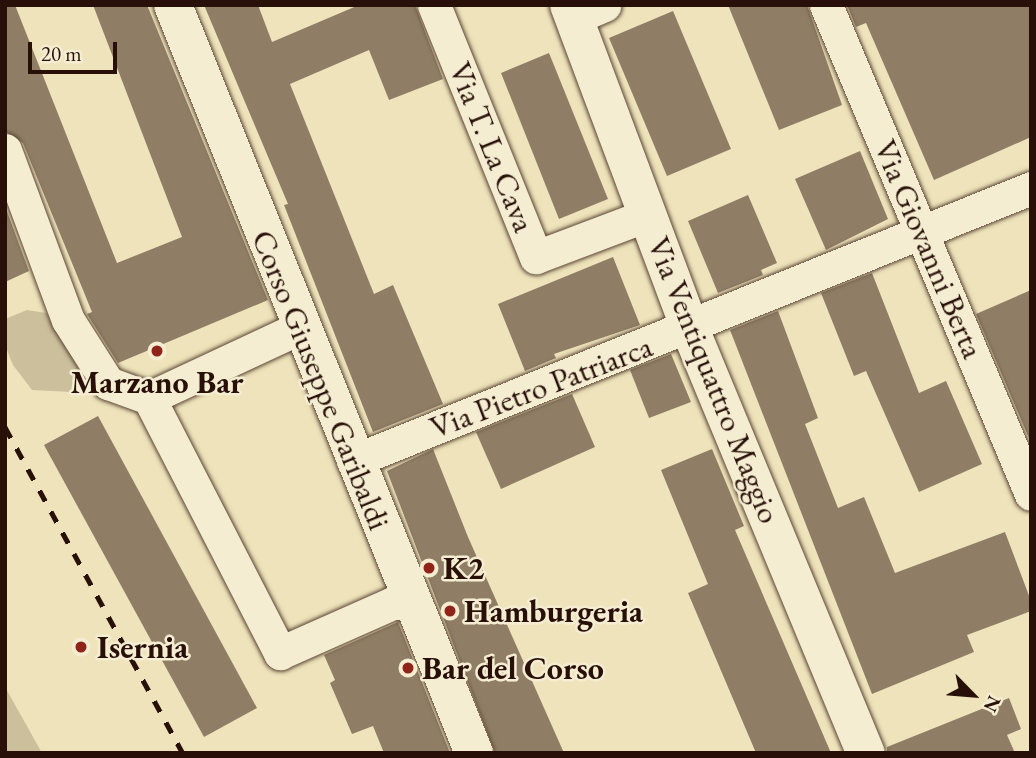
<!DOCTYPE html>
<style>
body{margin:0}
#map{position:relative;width:1036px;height:758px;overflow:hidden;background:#eee3ba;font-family:"EB Garamond",serif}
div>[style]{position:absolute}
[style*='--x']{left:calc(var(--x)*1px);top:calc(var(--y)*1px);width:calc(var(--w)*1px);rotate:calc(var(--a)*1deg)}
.green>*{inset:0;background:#ccbf9c}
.building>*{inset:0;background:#8f7e65}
.roads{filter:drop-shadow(0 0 2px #5a4534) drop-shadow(0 0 2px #5a4534)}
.street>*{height:33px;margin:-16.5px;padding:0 16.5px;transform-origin:16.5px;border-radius:16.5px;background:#f4edd2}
.secondary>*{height:38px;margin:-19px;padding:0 19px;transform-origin:19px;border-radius:19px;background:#f4edd2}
.rail>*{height:5px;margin-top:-2.5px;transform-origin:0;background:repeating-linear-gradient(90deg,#281008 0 12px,transparent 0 24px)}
.dots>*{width:19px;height:19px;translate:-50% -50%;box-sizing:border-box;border:4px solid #f4edd2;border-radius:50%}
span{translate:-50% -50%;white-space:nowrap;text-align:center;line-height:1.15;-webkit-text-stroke:5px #f4edd2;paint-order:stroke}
.street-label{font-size:32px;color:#281008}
.poi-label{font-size:32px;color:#281008;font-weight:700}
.left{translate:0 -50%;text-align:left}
.frame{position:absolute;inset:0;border:7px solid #281008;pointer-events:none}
.north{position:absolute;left:938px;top:660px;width:70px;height:70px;-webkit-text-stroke:5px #f4edd2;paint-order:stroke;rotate:115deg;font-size:19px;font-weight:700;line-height:28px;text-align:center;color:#281008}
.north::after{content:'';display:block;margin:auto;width:24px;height:32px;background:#281008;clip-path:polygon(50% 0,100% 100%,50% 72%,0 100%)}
.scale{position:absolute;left:28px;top:42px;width:89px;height:32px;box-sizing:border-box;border:4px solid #281008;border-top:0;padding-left:9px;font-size:21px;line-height:24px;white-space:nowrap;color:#281008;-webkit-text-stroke:5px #f4edd2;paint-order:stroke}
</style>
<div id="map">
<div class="green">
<div style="clip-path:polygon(27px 310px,46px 313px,64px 329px,87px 373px,71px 392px,32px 390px,13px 365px,5px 345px,5px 319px)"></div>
<div style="clip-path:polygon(5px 687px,42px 753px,5px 753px)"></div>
</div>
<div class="building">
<div style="clip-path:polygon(5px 5px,15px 5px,117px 263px,182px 237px,93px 5px,147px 5px,268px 300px,118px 363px,87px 314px,92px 312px,23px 143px,5px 131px)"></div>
<div style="clip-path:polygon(204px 5px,258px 5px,272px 42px,359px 5px,415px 5px,443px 79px,389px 100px,369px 50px,290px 84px,374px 294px,393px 285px,443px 404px,373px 432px,284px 205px,288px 204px)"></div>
<div style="clip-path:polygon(728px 5px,807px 5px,842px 105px,779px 130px)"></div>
<div style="clip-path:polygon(847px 5px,1031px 5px,1031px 137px,934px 180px,866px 23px,856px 27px)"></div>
<div style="clip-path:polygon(673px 11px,731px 149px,667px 176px,609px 38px)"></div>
<div style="clip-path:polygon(549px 53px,608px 199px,559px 219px,501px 73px)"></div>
<div style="clip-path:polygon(860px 151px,888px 219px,826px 250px,795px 179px)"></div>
<div style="clip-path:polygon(748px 195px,777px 263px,761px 270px,763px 275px,718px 293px,688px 221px)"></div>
<div style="clip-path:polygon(5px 206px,29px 271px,5px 282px)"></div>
<div style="clip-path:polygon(613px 257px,640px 325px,554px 354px,556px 358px,525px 371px,498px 304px)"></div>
<div style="clip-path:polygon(872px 273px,919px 393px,946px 381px,982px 464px,919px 492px,866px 371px,854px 376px,821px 293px)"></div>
<div style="clip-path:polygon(1031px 290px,1031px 443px,976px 314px)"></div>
<div style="clip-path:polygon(778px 311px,818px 418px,805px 424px,838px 508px,864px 497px,895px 573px,1005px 532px,1031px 601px,1031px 611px,967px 635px,974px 652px,872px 694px,730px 330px)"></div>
<div style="clip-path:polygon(671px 354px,691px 402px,649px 418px,630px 370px)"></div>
<div style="clip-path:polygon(572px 394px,595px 447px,501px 489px,476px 432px)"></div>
<div style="clip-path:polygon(98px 416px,257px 708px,204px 737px,44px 445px)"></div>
<div style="clip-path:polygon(433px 449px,468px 537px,564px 753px,495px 753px,387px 471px)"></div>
<div style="clip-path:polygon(712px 449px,744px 526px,735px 530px,831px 753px,756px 753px,688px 593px,708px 584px,661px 470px)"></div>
<div style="clip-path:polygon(398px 622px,450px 753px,384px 753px,373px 726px,352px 734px,330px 683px,335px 680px,324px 655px)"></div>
<div style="clip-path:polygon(1009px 698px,1021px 729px,1007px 735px,1015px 753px,887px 753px,887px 747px)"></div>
</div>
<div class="roads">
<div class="street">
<div style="--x:434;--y:5;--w:272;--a:68"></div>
<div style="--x:536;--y:257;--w:119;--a:-20.7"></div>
<div style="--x:826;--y:5;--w:530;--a:67.26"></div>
<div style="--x:574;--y:18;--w:33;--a:-23"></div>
<div style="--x:5;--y:150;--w:181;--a:69.7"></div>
<div style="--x:68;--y:320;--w:75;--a:57.6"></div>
<div style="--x:108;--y:383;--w:44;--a:20.1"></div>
<div style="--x:299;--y:328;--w:166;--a:155"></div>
<div style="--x:149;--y:398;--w:287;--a:62.8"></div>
<div style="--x:280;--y:653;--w:124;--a:-23.9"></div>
<div style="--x:393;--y:603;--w:19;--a:0"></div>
<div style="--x:353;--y:461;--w:731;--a:-21.93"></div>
</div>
<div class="secondary">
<div style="--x:173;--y:5;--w:806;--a:68.08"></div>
<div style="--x:569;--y:5;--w:346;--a:69.5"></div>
<div style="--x:690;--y:329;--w:459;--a:67.5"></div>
</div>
</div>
<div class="rail">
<div style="--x:5;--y:427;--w:371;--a:61.4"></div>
</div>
<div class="dots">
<div style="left:157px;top:351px;background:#8f2418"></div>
<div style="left:429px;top:568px;background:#8f2418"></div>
<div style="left:450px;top:611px;background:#8f2418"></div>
<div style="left:81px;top:647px;background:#8f2418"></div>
<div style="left:408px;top:668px;background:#8f2418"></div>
</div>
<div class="street-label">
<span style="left:492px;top:147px;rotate:68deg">Via T. La Cava</span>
<span style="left:929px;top:249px;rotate:67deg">Via Giovanni Berta</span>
<span style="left:321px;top:380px;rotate:68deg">Corso Giuseppe Garibaldi</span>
<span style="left:714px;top:380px;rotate:68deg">Via Ventiquattro Maggio</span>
<span style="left:541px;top:387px;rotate:-21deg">Via Pietro Patriarca</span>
</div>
<div class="poi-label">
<span style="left:157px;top:382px">Marzano Bar</span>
<span class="left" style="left:443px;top:568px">K2</span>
<span class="left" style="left:464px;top:611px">Hamburgeria</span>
<span class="left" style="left:97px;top:647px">Isernia</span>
<span class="left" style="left:422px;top:668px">Bar del Corso</span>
</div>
<div class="frame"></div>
<div class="north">N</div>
<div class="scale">20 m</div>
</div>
